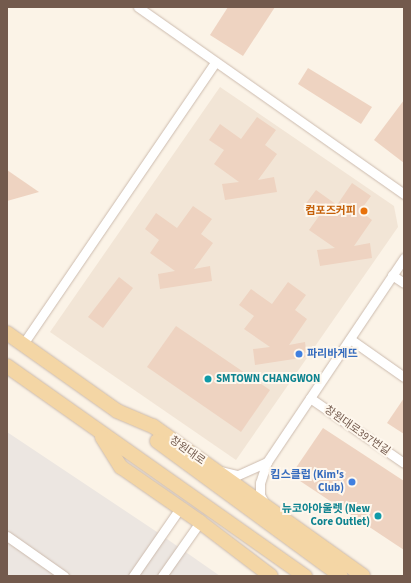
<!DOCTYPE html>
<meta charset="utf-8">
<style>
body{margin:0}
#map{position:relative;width:411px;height:583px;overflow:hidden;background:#fbf3e7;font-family:"Source Sans 3","Noto Sans KR",sans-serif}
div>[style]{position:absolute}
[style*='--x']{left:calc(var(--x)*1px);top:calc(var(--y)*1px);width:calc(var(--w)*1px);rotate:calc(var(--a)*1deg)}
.residential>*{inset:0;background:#f2e5d6}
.industrial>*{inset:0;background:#ece6e1}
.building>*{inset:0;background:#eed3c1}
.roads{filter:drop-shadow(0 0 1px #ccbbae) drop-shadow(0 0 1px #ccbbae)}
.street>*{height:9px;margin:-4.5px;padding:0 4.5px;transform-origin:4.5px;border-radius:4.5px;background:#fff}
.primary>*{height:14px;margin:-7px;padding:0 7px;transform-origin:7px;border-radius:7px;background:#f4d6a5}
.dots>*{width:11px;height:11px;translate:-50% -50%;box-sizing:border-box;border:2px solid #fef7ed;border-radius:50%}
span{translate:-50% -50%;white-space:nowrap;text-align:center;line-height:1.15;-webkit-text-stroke:4px #fef7ed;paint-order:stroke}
.food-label{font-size:11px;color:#c56008;font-weight:700}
.right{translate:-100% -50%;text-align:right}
.shop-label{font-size:11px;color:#366cbe;font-weight:700}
.left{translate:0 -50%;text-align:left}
.culture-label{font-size:11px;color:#0d838f;font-weight:700}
.street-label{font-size:11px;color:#735a4d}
.frame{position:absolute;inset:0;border:8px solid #735a4d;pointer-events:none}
</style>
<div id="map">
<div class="residential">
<div style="clip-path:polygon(220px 87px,394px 206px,398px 227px,236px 460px,50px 332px)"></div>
</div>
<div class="industrial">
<div style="clip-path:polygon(7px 432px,157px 532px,220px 576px,7px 576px)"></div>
</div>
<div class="building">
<div style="clip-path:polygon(228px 7px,275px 7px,243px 56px,210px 35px)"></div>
<div style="clip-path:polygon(308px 68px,372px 107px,361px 124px,298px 84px)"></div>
<div style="clip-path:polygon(404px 100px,404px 163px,374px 140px)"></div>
<div style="clip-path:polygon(257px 117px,276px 130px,265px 145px,277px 154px,258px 180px,274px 177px,277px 192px,225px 200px,222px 184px,239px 182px,214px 164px,224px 150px,209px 140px,220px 124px,241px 139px)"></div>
<div style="clip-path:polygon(7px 170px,39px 192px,7px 201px)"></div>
<div style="clip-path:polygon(352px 183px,371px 196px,360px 211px,372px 220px,354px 246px,370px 243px,372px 258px,320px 266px,317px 250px,335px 248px,309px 230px,319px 216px,304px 206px,316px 190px,337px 205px)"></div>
<div style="clip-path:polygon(193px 206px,212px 219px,201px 234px,213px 243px,194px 269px,210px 266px,212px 281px,160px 289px,158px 274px,175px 271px,150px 253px,159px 240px,145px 229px,156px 213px,177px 228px)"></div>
<div style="clip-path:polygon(119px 277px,133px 288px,103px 328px,88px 317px)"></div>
<div style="clip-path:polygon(288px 282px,306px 295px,295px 310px,307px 319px,289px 345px,305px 342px,307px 357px,255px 365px,253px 349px,270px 347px,244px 329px,254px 316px,239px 305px,251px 289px,272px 304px)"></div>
<div style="clip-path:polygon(176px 326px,270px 390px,241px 432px,147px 367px)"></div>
<div style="clip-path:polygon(404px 398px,404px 434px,387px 423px)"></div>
<div style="clip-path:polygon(323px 428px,404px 481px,404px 550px,291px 475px)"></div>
</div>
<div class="roads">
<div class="street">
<div style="--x:138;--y:7;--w:325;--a:35.1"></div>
<div style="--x:392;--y:275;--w:14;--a:34"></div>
<div style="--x:350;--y:339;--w:66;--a:35.1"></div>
<div style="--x:23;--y:344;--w:340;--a:-55.7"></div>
<div style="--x:310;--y:398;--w:114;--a:34.7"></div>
<div style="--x:220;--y:471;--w:18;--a:13"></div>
<div style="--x:238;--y:475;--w:32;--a:-24"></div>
<div style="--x:265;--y:504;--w:10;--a:-119"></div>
<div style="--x:260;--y:495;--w:12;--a:-90"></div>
<div style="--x:260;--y:483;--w:22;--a:-72"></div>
<div style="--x:267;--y:462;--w:246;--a:-56.1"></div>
<div style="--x:7;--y:536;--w:70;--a:35.1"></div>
<div style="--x:133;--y:576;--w:83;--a:-55.3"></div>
<div style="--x:162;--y:576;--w:66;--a:-54.9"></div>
</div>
<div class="primary">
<div style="--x:7;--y:333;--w:135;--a:35.3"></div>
<div style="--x:117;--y:411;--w:39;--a:23"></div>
<div style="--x:153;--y:426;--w:258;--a:35.5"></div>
<div style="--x:7;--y:366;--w:365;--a:35.2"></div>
<div style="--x:102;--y:437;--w:36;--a:58"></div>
<div style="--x:121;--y:467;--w:96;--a:34.8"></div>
<div style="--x:200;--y:522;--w:89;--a:37.3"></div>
<div style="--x:157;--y:441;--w:228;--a:36.3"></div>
</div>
</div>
<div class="dots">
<div style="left:364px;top:211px;background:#e8710a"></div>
<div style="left:299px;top:354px;background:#3f7fe0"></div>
<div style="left:208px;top:379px;background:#0f9aa8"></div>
<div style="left:352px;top:482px;background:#3f7fe0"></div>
<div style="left:378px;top:516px;background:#0f9aa8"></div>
</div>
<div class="food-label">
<span class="right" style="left:356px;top:211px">컴포즈커피</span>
</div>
<div class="shop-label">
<span class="left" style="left:307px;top:354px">파리바게뜨</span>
<span class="right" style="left:344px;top:482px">킴스클럽 (Kim's<br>Club)</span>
</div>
<div class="culture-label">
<span class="left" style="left:216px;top:379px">SMTOWN CHANGWON</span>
<span class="right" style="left:370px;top:516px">뉴코아아울렛 (New<br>Core Outlet)</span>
</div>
<div class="street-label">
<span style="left:357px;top:431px;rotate:35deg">창원대로397번길</span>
<span style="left:187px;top:451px;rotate:35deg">창원대로</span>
</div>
<div class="frame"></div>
</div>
